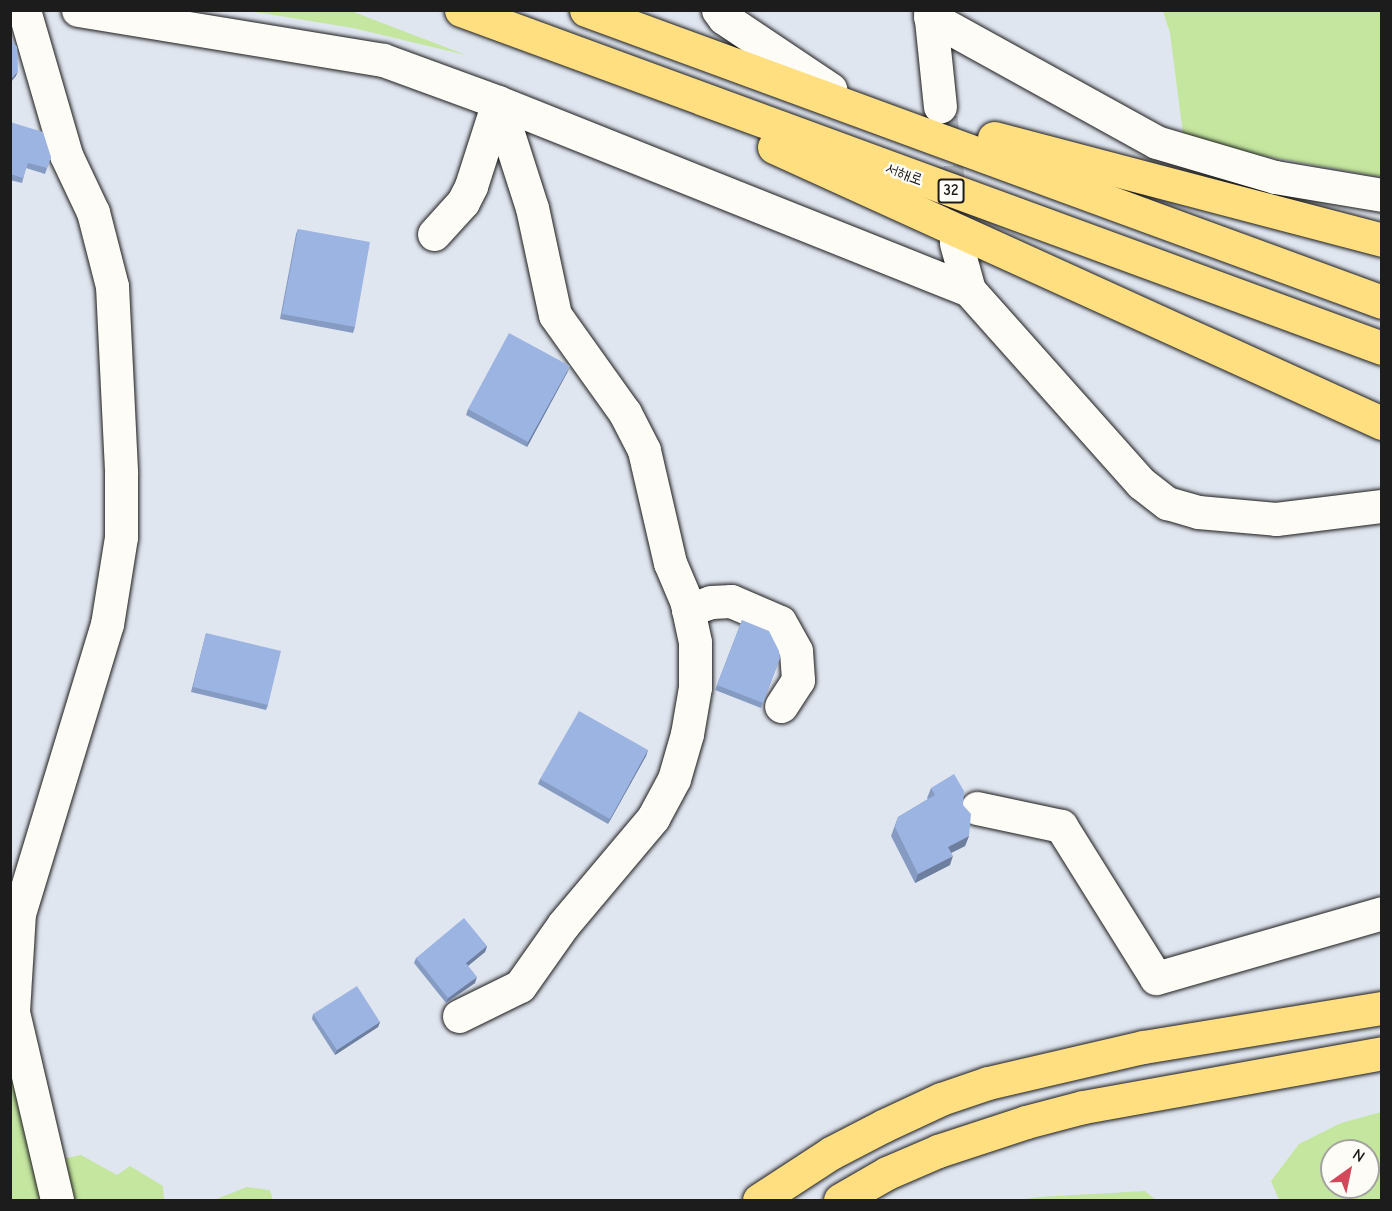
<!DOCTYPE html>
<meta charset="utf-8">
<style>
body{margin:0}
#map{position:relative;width:1392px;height:1211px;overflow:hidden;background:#e0e6f0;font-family:"Comic Neue","Poor Story",sans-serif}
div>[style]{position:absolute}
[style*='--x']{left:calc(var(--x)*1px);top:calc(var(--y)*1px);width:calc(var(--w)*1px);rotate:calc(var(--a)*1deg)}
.green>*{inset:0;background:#c4e69f}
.minor-tunnel>*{height:33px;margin-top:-16.5px;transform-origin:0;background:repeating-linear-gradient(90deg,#b9bec6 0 33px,transparent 0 49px)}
.roads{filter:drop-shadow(0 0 2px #1c1c1c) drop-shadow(0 0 2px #1c1c1c)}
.minor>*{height:33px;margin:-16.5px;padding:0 16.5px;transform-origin:16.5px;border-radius:16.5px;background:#fdfcf7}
.highway>*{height:33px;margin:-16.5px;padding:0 16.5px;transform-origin:16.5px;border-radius:16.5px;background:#ffdf80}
.wall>*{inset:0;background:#869bc2}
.shaded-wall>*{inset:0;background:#6d7e9e}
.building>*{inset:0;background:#9cb4e1}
span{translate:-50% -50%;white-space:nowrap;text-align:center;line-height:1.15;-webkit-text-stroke:4.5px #fdfcf7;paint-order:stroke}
.shield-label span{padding:2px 4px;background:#fdfcf7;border:2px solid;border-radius:4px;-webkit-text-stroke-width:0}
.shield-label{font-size:15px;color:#1c1c1c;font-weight:700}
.street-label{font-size:16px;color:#1c1c1c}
.frame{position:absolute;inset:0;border:12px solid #1c1c1c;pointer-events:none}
.north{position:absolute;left:1320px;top:1139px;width:60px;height:60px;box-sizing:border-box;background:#fdfcf7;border:2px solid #a3a29f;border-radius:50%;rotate:33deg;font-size:16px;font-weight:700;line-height:24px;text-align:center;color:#1c1c1c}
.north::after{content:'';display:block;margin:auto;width:21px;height:27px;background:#d1495b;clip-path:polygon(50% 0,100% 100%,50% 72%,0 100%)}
</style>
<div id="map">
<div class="green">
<div style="clip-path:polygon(249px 11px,351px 11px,466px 55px,353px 28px)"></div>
<div style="clip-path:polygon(1163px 11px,1381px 11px,1381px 177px,1254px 154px,1183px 134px,1170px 33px)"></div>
<div style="clip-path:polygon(10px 1056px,48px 1162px,81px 1155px,117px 1175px,130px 1166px,163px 1186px,164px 1200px,11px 1200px)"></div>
<div style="clip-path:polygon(evenodd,1381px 1112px,1381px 1200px,1279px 1200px,1271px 1181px,1299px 1144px,1341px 1123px,1381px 1112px,1332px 1151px,1368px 1151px,1368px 1187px,1332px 1187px,1332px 1151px)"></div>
<div style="clip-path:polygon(247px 1187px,270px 1190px,273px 1200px,214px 1200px)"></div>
<div style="clip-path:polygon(1145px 1191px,1156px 1200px,1017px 1200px,1039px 1197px)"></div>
</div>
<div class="minor-tunnel">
<div style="--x:941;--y:117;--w:98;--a:83.5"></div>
</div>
<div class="roads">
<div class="minor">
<div style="--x:24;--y:10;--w:151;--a:73.8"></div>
<div style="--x:66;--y:155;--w:63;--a:64.7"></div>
<div style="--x:93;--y:212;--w:76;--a:75.6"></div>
<div style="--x:112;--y:286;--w:187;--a:87.2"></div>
<div style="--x:121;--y:473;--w:64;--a:90"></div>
<div style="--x:121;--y:537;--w:88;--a:99.1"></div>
<div style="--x:107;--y:624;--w:302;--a:106.9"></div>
<div style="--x:19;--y:913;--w:99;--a:93.5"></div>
<div style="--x:13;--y:1012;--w:193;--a:76.8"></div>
<div style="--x:78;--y:10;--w:309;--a:9.3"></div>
<div style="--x:383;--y:60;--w:122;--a:20.1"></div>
<div style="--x:498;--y:102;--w:507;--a:21.76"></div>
<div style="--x:969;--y:290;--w:49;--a:-105.5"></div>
<div style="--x:718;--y:10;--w:10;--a:53"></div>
<div style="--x:724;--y:18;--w:128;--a:33.8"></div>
<div style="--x:930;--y:10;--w:97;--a:84.1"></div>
<div style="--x:930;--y:17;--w:258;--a:28.9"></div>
<div style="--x:1156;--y:142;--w:124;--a:16.4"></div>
<div style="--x:1275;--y:177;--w:109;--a:9.5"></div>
<div style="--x:434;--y:234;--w:43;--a:-47.8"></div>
<div style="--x:463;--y:202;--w:18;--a:-63"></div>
<div style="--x:471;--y:186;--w:88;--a:-72.2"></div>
<div style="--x:969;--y:290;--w:259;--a:48.3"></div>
<div style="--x:1141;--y:483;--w:33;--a:38"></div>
<div style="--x:1167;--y:503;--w:32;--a:16"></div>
<div style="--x:1198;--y:512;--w:78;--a:5.1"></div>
<div style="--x:1276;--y:519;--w:107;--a:-7"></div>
<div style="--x:688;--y:610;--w:24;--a:-19"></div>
<div style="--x:711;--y:602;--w:20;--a:-3"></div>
<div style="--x:731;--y:601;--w:53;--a:23.2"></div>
<div style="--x:780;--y:622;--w:33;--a:61"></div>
<div style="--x:796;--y:651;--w:29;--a:86"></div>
<div style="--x:798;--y:680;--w:31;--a:123"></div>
<div style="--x:977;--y:808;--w:86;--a:12.1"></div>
<div style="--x:1061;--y:826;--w:179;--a:58"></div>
<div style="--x:1156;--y:978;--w:235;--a:-16"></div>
<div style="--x:459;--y:1016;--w:68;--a:-26.2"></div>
<div style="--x:520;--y:986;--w:75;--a:-54.8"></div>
<div style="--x:563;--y:925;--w:140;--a:-49.9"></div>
<div style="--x:653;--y:818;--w:44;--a:-61.7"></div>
<div style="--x:674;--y:779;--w:47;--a:-73.9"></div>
<div style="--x:687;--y:734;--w:48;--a:-80.3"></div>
<div style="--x:695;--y:687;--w:45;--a:-90"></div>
<div style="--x:695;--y:642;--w:40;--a:-102"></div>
<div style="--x:687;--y:603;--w:43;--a:-113"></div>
<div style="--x:670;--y:563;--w:116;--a:-103"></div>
<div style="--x:644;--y:450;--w:42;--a:-117.2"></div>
<div style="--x:625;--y:413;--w:120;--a:-125.5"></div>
<div style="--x:555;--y:315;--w:109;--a:-102.1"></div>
<div style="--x:532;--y:208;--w:111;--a:-107.8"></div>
</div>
<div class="highway">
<div style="--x:461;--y:10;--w:981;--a:20.15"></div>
<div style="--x:586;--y:10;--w:848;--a:20.14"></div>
<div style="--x:994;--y:138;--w:401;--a:14.7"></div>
<div style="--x:774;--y:147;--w:668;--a:24.42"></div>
<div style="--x:759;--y:1200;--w:86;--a:-33.1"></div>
<div style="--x:831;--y:1153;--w:59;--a:-27.4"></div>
<div style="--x:883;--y:1126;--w:64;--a:-25"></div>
<div style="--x:941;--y:1099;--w:50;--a:-18.8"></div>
<div style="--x:988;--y:1083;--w:159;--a:-13.1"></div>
<div style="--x:1143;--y:1047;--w:242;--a:-9.3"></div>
<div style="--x:840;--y:1200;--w:54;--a:-29.9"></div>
<div style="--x:887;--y:1173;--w:56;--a:-23.3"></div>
<div style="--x:938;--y:1151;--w:93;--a:-18.2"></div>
<div style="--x:1026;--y:1122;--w:59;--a:-14.7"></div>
<div style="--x:1083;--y:1107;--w:304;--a:-10.2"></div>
</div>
</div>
<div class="wall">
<div style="clip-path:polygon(10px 122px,51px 157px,45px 174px,26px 168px,22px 183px,10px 180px)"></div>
<div style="clip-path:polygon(298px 229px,355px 327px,353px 333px,280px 319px,296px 234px)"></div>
<div style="clip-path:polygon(568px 371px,527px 447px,466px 415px,468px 409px)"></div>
<div style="clip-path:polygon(742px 620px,780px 658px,761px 708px,715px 690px)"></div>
<div style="clip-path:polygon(206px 633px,268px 705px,266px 710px,191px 692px)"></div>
<div style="clip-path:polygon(648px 750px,646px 756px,608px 824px,538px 784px,540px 779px)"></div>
<div style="clip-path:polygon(931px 788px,963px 805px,969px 836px,965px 846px,951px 853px,950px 865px,915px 883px,891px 836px,898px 817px,928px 799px,927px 798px)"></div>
<div style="clip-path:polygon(487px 946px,485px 952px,468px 966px,475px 983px,446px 1003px,414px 963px,416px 958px)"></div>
<div style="clip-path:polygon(313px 1014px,380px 1022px,378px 1027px,335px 1055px,312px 1019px)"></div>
</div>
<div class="shaded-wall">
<div style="clip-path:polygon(18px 71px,16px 76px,10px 83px,10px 80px)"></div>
<div style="clip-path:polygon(570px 366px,568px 371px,527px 447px,528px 442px)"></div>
<div style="clip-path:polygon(648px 750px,646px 756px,608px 824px,610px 819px)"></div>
<div style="clip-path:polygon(969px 836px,965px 846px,945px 856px,948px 847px)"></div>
<div style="clip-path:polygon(953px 856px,950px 865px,915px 883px,918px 874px)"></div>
<div style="clip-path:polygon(487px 946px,485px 952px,464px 969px,466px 963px)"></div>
<div style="clip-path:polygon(477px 977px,475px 983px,446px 1003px,448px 998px)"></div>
<div style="clip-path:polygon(380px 1022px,378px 1027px,335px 1055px,337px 1050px)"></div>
</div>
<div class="building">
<div style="clip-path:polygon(10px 38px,17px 47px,18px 71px,10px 80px)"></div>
<div style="clip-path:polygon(10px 122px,43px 132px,51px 157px,47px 168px,28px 163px,23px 178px,10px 174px)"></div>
<div style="clip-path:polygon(298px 229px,370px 242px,355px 327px,282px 314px)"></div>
<div style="clip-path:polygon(509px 333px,570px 366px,528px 442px,468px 409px)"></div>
<div style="clip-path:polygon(742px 620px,769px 631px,779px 651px,780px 658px,763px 703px,717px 685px)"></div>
<div style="clip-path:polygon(206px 633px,281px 651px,268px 705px,193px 687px)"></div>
<div style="clip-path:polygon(579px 711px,648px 750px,610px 819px,540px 779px)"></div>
<div style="clip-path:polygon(954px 774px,964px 791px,963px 805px,971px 814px,969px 836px,948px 847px,953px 856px,918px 874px,895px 827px,898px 817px,935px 795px,931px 788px)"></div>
<div style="clip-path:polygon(464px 918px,487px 946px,466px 963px,477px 977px,448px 998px,416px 958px)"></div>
<div style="clip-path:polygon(357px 986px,380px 1022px,337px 1050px,313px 1014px)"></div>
</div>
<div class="shield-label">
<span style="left:951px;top:191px">32</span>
</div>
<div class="street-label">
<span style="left:904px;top:174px;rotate:20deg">서해로</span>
</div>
<div class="frame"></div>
<div class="north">N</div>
</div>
